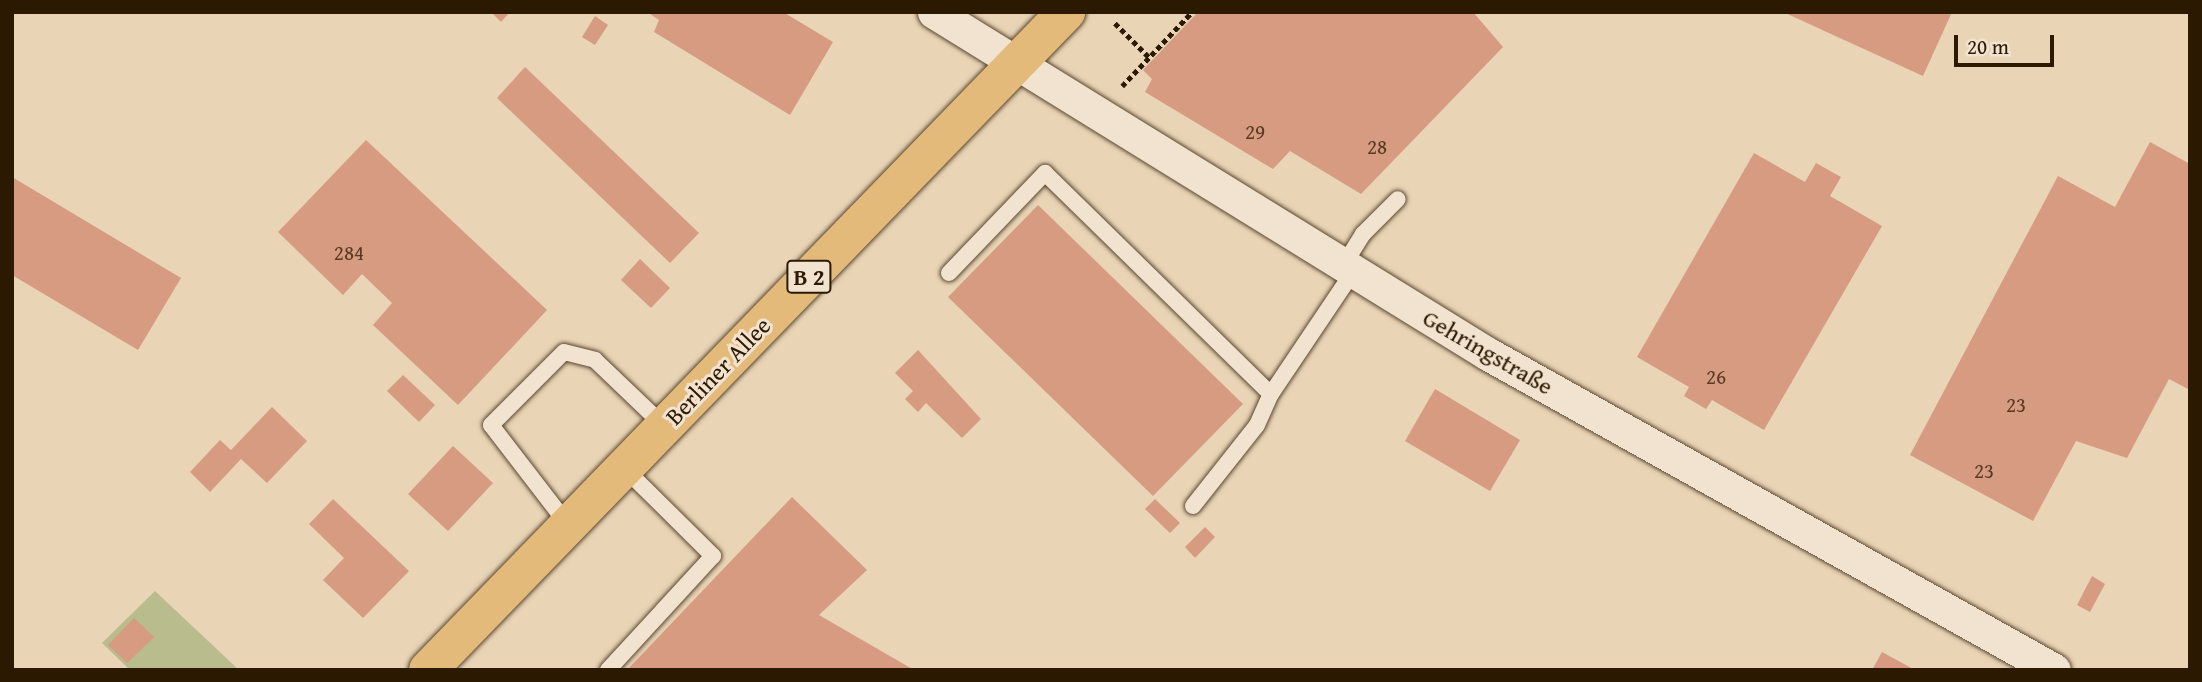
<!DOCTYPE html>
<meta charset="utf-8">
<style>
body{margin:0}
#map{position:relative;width:2202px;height:682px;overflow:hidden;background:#e9d4b6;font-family:"Gentium Book Plus",serif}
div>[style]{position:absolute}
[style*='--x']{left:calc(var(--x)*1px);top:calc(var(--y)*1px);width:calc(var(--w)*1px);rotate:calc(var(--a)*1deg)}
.green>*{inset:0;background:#b9bc8c}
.building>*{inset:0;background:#d69b81}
.path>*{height:4.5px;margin-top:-2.25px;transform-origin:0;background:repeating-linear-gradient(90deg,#2b1902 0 5px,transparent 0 8.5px)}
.roads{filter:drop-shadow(0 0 2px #5a482f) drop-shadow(0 0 2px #5a482f)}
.service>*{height:16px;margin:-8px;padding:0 8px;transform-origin:8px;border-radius:8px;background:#f1e3d0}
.minor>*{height:33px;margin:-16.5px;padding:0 16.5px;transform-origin:16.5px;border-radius:16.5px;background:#f1e3d0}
.primary>*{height:38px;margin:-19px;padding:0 19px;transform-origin:19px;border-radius:19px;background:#e4ba7b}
span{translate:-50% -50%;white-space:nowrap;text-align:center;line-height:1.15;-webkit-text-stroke:6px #f1e3d0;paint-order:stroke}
.number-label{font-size:21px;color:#563a22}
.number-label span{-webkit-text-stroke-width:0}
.shield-label span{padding:2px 5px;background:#f1e3d0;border:2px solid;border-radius:5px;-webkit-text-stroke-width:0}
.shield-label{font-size:23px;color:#2b1902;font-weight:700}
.street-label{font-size:24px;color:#2b1902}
.frame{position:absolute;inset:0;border:14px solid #2b1902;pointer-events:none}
.scale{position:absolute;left:1954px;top:35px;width:100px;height:32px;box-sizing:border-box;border:4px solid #2b1902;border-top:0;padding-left:9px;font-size:21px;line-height:24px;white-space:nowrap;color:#2b1902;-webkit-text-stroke:5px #f1e3d0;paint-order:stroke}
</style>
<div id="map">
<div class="green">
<div style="clip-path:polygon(155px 591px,239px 670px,130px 670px,102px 643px)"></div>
</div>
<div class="building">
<div style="clip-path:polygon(491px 12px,510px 12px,501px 22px)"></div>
<div style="clip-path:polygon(647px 12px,783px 12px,833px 42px,790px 115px,654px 32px,659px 20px)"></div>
<div style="clip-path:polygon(1198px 12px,1473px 12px,1503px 47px,1361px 194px,1290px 151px,1273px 169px,1145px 92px,1152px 79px,1143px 70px)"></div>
<div style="clip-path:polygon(1783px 12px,1952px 12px,1923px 76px)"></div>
<div style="clip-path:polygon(595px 16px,608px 25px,595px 45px,582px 37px)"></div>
<div style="clip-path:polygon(525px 67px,699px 233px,670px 263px,497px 98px)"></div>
<div style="clip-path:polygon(366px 140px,547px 310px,458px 405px,373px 325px,392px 303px,362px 274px,343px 295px,278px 232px)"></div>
<div style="clip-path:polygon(2150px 142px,2190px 164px,2190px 390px,2169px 379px,2127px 458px,2076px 441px,2033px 521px,1910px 455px,2058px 176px,2115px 207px)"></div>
<div style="clip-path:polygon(1754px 153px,1805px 182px,1816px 163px,1841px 177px,1830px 196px,1882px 226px,1764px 430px,1712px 400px,1706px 409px,1684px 396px,1689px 387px,1637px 357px)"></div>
<div style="clip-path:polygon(12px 177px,181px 278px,138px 350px,12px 275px)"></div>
<div style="clip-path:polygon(1038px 205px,1243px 404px,1153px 496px,948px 297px)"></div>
<div style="clip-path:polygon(640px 259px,670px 288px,651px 308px,621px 280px)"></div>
<div style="clip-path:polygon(918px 350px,981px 419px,962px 438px,926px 403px,918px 412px,905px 399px,913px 391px,895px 373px)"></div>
<div style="clip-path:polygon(403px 375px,435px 405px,419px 422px,387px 391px)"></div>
<div style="clip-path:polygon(1435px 389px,1520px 440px,1490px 491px,1405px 441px)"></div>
<div style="clip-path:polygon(272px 407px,307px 441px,267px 483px,241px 459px,210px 492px,190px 472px,220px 440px,231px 450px)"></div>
<div style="clip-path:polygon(453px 446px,493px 483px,448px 531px,408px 494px)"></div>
<div style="clip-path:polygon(792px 497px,867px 570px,819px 615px,914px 670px,627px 670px)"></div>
<div style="clip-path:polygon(333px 499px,409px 571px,363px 618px,323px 580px,344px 558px,309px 524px)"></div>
<div style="clip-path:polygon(1155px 499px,1180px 523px,1170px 533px,1145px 509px)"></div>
<div style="clip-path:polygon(1205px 527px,1215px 537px,1195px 558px,1185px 547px)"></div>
<div style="clip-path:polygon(2092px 576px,2105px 584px,2090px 612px,2077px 605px)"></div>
<div style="clip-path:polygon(134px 618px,154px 637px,127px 663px,108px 645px)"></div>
<div style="clip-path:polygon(1882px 652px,1915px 670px,1872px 670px)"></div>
</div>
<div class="path">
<div style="--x:1115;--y:23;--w:48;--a:45"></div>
<div style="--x:1122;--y:86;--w:102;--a:-46.6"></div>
</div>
<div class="roads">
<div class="service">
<div style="--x:1343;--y:266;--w:38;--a:-58"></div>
<div style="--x:1363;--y:234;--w:49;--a:-45"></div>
<div style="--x:949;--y:273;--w:139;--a:-46.2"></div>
<div style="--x:1045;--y:173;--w:316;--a:44.4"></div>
<div style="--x:1271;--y:394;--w:147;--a:-56.1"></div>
<div style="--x:1193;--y:506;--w:103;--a:-51.7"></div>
<div style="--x:1257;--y:425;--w:34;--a:-66"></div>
<div style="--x:568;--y:525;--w:126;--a:-127.6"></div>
<div style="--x:491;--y:425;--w:103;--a:-45"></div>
<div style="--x:564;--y:352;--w:32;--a:14"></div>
<div style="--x:595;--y:360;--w:95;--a:43.7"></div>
<div style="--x:608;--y:670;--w:155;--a:-47.4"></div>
<div style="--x:713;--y:556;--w:125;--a:-135.3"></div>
</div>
<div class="minor">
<div style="--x:934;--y:12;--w:651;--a:31.69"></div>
<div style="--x:1488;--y:354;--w:648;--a:29.17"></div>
</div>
<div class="primary">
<div style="--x:428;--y:670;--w:917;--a:-45.88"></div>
</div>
</div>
<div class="number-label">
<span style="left:1255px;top:132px">29</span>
<span style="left:1377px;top:147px">28</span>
<span style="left:349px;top:253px">284</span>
<span style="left:1716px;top:377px">26</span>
<span style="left:2016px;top:405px">23</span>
<span style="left:1984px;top:471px">23</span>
</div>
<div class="shield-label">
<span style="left:809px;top:277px">B 2</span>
</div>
<div class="street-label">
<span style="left:1488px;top:352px;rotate:30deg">Gehringstraße</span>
<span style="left:718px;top:371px;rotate:-46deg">Berliner Allee</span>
</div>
<div class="frame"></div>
<div class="scale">20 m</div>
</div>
